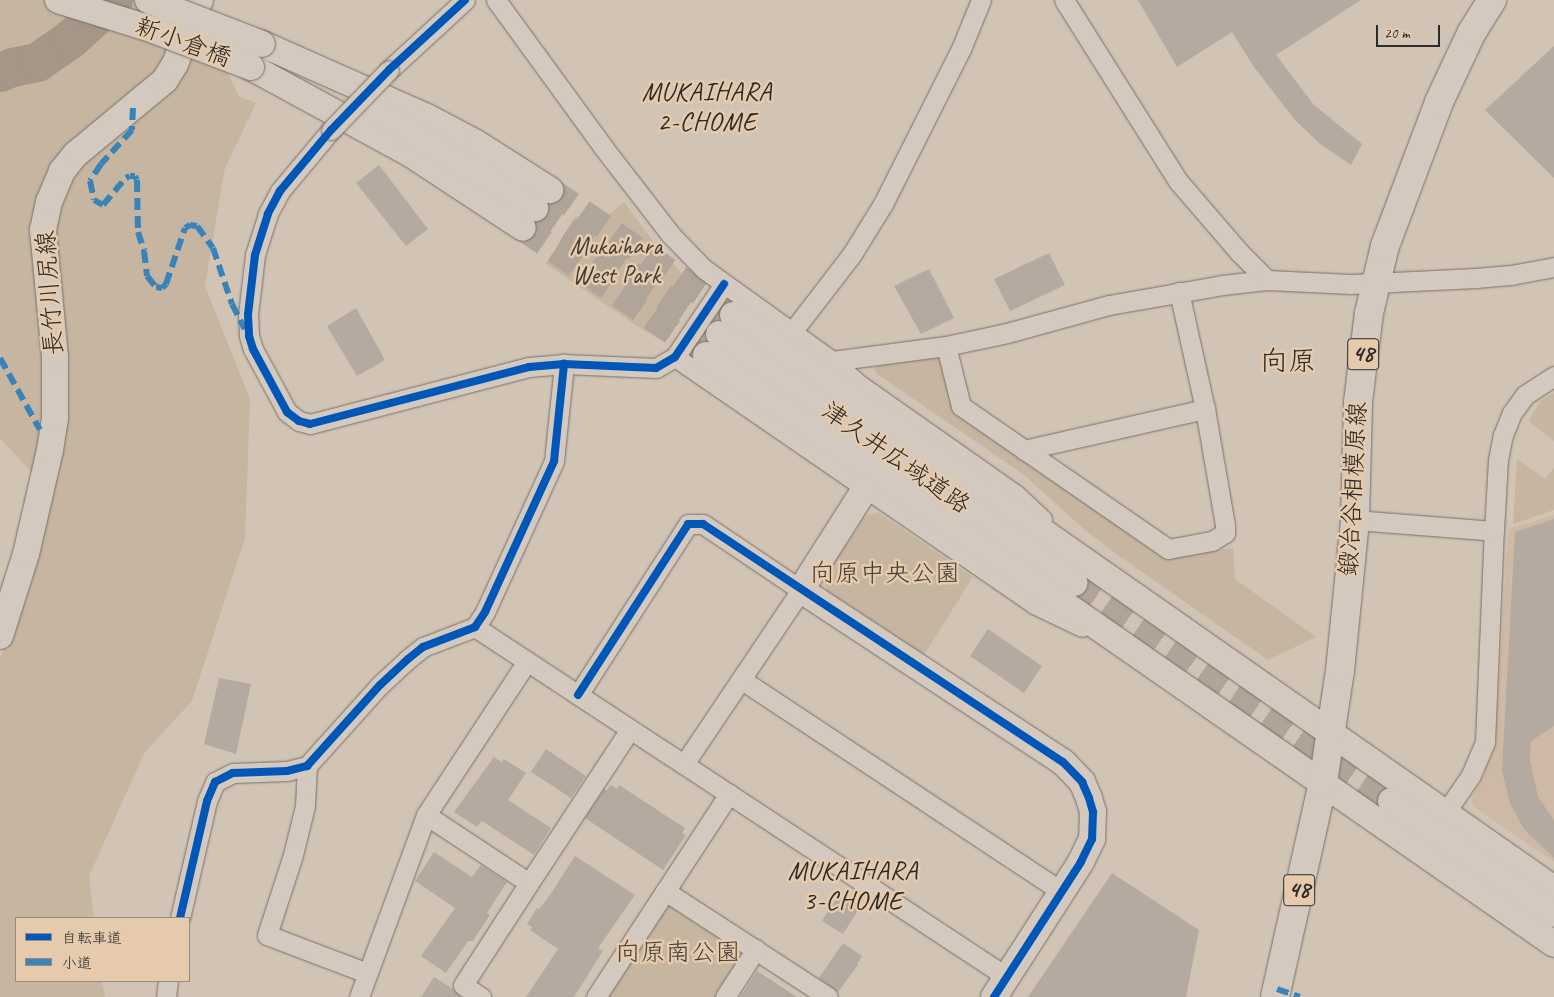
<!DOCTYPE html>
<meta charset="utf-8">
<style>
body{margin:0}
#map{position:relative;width:1554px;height:997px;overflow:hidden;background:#d2c4b5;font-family:Caveat,"Klee One",sans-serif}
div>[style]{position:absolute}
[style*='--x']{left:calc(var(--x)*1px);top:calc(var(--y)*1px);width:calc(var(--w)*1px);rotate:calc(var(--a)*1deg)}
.built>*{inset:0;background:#cdb9a5}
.green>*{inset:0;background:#c6b5a1}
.river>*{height:39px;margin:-19.5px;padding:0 19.5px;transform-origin:19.5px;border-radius:19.5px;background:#a69687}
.building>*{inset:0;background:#b4aa9f}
.secondary-tunnel>*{height:26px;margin-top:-13px;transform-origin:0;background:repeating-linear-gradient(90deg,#b1a599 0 26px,transparent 0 39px)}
.roads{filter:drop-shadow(0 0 1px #767069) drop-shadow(0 0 1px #767069)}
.street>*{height:19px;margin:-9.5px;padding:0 9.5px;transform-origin:9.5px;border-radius:9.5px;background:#d3c9be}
.secondary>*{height:26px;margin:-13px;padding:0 13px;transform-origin:13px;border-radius:13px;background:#d3c9be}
.primary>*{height:28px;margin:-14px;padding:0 14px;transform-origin:14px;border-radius:14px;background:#d3c9be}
.bridges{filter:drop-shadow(0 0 1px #767069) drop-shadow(0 0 1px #767069)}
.street-bridge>*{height:19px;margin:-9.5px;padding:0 9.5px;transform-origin:9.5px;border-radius:9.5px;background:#d3c9be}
.secondary-bridge>*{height:26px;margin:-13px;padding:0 13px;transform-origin:13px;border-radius:13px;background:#d3c9be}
.quiet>*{height:6px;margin-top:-3px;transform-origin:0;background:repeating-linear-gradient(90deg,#3983b8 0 12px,transparent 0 18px)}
.cycleway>*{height:8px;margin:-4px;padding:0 4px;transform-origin:4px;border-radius:4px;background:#0057b8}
span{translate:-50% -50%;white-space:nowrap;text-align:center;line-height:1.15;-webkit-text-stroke:5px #e6caad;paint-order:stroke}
.shield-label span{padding:1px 4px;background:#e6caad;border:1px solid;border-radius:4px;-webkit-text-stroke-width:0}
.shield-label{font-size:24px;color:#2b2b2b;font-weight:700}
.street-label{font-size:25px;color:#2b2b2b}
.park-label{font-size:25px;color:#413e3a}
.neighbourhood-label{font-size:26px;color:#2b2b2b;letter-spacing:1px}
.quarter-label{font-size:28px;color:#2b2b2b}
.legend{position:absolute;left:15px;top:917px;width:175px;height:65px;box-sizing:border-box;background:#e6caad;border:1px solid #9b8a79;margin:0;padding:6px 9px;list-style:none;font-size:15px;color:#2b2b2b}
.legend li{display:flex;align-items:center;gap:10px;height:25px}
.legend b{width:25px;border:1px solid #9b8a79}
.scale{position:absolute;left:1376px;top:25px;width:64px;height:22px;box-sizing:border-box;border:2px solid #2b2b2b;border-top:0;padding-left:6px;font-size:15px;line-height:18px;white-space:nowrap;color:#2b2b2b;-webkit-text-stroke:4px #e6caad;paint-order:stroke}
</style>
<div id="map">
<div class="built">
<div style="clip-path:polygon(1554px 515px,1554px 862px,1473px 806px,1471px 797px,1483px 778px,1495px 743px,1508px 529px)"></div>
</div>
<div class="green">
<div style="clip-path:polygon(0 0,191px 0,239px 96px,256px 103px,225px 168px,205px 286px,250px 399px,245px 538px,192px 701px,145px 752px,89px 876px,94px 918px,16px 918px,16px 981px,102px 981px,105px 997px,0 997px,0 659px,51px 493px,0 438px)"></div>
<div style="clip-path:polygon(624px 202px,653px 241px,679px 270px,693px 292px,660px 340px,640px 328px,546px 264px,575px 216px,593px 223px,602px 221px)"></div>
<div style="clip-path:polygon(938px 355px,943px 360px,954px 410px,1165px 557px,1233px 548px,1235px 579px,1316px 637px,1268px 660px,1115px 553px,1085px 530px,1023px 474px,877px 374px,874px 369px,878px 363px)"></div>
<div style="clip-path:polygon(1554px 393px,1554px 441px,1528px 421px,1542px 400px)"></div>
<div style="clip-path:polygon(1517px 459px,1545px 479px,1554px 468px,1554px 510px,1513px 524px)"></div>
<div style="clip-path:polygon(879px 513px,973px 577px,924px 655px,827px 591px,823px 579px,866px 515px)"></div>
<div style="clip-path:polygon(665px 891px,756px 949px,725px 997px,599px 997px)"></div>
</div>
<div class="river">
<div style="--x:0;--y:72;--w:13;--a:-23"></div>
<div style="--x:12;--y:67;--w:25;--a:-11"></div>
<div style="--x:37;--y:62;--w:40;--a:-34.9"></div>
<div style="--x:70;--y:39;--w:58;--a:-42.2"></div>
</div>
<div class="building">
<div style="clip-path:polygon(1138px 0,1361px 0,1276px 55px,1314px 105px,1362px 144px,1351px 165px,1320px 144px,1295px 120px,1254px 67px,1232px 32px,1177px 67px)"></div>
<div style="clip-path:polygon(1554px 46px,1554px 178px,1485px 110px)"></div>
<div style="clip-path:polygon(379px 165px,428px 229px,406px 246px,356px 183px)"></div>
<div style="clip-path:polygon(1049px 253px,1065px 285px,1010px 311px,994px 279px)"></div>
<div style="clip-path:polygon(929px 269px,954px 318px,921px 334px,894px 286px)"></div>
<div style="clip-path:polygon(356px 308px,385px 360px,357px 376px,327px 326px)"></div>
<div style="clip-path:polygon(1554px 519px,1554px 726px,1531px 741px,1530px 760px,1538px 797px,1554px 820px,1554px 858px,1524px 829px,1510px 803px,1502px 771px,1515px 532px)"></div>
<div style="clip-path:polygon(988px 629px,1042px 666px,1024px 693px,970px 656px)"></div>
<div style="clip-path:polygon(219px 678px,251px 684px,236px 754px,204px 744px)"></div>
<div style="clip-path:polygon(546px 749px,586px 776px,571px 798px,531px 772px)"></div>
<div style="clip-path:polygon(494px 757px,501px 762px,504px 759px,526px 773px,508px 800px,551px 828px,534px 855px,482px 821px,477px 827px,454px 812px)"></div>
<div style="clip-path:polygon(611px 785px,617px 789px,619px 785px,685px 828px,682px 833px,686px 835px,663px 870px,585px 818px,604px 789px,607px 790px)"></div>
<div style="clip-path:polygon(434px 852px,472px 877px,481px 865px,507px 882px,487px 913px,490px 915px,473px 941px,468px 941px,446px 973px,421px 956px,455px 908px,415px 881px)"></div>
<div style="clip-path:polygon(575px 856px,635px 895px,598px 948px,603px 951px,574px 997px,526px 997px,558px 949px,530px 930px,532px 927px,527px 924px,537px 908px,539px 909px,550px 895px)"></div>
<div style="clip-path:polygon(1112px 873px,1199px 930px,1186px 997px,1028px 997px)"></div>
<div style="clip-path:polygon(841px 891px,862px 904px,843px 934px,822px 921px)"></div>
<div style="clip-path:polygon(843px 943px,862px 956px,857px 964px,858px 965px,838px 992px,819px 978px)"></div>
<div style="clip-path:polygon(757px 971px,797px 997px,740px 997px)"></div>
<div style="clip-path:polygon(434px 977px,453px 989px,461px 997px,421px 997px)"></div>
</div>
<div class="secondary-tunnel">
<div style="--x:550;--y:190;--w:222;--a:34.3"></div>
<div style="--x:535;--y:208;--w:223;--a:34.4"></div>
<div style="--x:523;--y:228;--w:223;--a:34.8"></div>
<div style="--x:1074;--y:583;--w:385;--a:34.5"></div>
</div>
<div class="roads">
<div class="street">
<div style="--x:496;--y:0;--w:182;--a:53.9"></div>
<div style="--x:603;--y:147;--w:111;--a:52.3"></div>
<div style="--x:671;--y:235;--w:47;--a:45.9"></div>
<div style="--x:704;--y:269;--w:158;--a:35.7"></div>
<div style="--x:832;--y:361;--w:33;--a:41"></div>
<div style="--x:857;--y:383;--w:193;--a:35.1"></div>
<div style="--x:1015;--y:494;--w:37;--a:43"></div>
<div style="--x:1064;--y:0;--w:214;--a:57.8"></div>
<div style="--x:1178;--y:181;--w:94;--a:49.3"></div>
<div style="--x:1239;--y:252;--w:40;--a:45"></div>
<div style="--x:389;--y:70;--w:103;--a:-42.6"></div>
<div style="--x:331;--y:130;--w:80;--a:129.9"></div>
<div style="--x:280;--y:191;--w:26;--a:118"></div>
<div style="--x:268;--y:214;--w:43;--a:107.6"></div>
<div style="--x:255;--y:255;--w:60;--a:96.7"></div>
<div style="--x:248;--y:315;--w:21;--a:87"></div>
<div style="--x:249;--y:336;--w:14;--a:73"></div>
<div style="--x:253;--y:349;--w:72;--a:61.6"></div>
<div style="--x:287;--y:412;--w:15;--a:37"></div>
<div style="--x:299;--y:421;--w:11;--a:15"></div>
<div style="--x:310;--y:424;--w:226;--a:-14.6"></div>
<div style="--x:529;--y:367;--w:35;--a:-5"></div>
<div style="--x:564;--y:364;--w:92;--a:2.5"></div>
<div style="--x:656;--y:368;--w:22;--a:-30"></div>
<div style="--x:675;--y:357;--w:88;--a:-56.1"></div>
<div style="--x:792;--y:332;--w:98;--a:-52.4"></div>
<div style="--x:852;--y:254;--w:59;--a:-58.2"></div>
<div style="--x:883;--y:204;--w:174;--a:-63.3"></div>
<div style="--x:961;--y:49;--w:53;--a:-67.8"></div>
<div style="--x:946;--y:346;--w:62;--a:76"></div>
<div style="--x:961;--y:406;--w:252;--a:34.6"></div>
<div style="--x:1168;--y:549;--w:45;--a:-10.3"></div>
<div style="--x:1212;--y:541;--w:15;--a:-32"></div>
<div style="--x:1225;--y:533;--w:8;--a:-90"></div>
<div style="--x:1225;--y:525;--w:118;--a:-99.8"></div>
<div style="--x:1205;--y:409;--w:120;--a:-102.5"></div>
<div style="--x:675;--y:357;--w:436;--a:34.5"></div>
<div style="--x:1034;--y:604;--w:53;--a:25.6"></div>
<div style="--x:832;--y:361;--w:115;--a:-7.5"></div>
<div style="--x:946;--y:346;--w:62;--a:-12"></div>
<div style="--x:1007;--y:333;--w:106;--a:-15.4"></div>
<div style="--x:1109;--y:305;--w:115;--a:-10"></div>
<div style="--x:1222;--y:285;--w:45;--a:-6.3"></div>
<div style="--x:1267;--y:280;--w:84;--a:2.7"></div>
<div style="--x:1351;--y:284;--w:125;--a:-2.7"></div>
<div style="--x:1476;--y:278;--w:35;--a:-5"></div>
<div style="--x:1511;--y:275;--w:44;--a:-10.5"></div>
<div style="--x:1024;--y:450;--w:186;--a:-12.8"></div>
<div style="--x:1355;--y:520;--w:139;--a:4.5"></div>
<div style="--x:475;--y:627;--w:637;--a:33.34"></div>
<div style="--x:742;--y:680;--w:384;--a:33.5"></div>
<div style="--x:578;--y:695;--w:203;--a:-57.2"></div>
<div style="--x:688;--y:524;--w:15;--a:0"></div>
<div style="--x:703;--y:524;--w:118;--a:34"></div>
<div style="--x:801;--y:590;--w:210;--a:123.9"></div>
<div style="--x:307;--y:766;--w:40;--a:92.9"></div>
<div style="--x:305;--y:806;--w:50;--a:103.8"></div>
<div style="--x:293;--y:855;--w:84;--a:108"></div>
<div style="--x:267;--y:935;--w:107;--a:20.8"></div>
<div style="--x:1445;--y:813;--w:46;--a:-55.6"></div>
<div style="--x:1471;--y:775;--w:36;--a:-67"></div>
<div style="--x:1485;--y:742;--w:211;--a:-87.6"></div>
<div style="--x:1494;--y:531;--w:71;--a:-86.8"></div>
<div style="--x:1498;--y:460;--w:25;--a:-79"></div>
<div style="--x:1503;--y:435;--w:24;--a:-68"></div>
<div style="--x:1512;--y:413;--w:22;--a:-54"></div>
<div style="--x:1525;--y:395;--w:35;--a:-33"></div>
<div style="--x:426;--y:815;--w:123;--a:33.4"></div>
<div style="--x:529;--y:883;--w:121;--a:122.9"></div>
<div style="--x:463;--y:985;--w:22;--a:34"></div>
<div style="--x:529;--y:883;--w:184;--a:-56.7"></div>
<div style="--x:665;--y:891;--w:194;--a:33"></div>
<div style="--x:180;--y:918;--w:120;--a:-77"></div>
<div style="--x:207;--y:801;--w:21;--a:-67"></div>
<div style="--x:215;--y:782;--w:20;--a:-27"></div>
<div style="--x:233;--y:773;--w:54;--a:-2.1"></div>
<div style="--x:287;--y:771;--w:21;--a:-14"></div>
<div style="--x:307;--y:766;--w:109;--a:-48"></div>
<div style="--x:380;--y:685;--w:38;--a:-43"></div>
<div style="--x:408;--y:659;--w:19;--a:-39"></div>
<div style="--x:423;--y:647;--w:56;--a:-21"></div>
<div style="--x:475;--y:627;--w:18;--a:-56"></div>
<div style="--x:485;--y:612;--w:166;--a:-65.4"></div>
<div style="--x:554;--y:461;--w:98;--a:-84.1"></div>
<div style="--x:166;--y:997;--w:16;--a:-83"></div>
<div style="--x:359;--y:997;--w:194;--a:-69.8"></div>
<div style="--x:426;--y:815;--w:184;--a:-56.7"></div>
<div style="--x:596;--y:997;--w:243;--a:-56.8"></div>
<div style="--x:725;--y:997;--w:57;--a:-57.1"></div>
</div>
<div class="secondary">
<div style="--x:262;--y:44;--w:180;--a:23.9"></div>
<div style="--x:427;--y:117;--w:55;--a:28"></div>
<div style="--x:476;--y:143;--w:88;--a:32.4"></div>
<div style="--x:251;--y:67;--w:180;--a:28.6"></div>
<div style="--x:409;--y:153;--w:136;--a:33.3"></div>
<div style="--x:375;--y:110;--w:188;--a:31.5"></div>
<div style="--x:733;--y:315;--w:1002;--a:34.96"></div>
<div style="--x:719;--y:334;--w:434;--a:35"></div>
<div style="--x:706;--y:355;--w:1032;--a:34.78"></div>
<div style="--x:865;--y:489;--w:120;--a:122.4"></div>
<div style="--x:801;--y:590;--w:313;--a:33.3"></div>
<div style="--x:1063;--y:762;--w:28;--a:46"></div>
<div style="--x:1082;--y:782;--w:17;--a:66"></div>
<div style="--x:1089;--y:798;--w:15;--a:74"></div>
<div style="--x:1093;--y:812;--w:27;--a:92"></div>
<div style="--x:1092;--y:839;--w:25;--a:116"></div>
<div style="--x:1081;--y:862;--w:161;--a:122.8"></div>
<div style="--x:0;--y:636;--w:86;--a:-72.4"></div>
<div style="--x:26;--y:554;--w:107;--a:-77"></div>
<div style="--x:50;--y:450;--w:33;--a:-81"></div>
<div style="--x:55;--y:417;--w:60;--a:-90"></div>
<div style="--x:55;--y:357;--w:128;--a:-95.4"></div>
<div style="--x:43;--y:230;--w:29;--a:-78"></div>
<div style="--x:49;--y:202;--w:34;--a:-67"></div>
<div style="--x:62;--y:171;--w:22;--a:-51"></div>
<div style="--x:76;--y:154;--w:116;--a:-39.7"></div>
<div style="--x:165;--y:80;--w:19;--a:-58"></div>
<div style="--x:175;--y:64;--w:69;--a:-68.7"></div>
<div style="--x:1391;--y:801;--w:198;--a:34.7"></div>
</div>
<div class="primary">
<div style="--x:1275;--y:997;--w:219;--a:-77.4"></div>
<div style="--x:1323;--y:783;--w:113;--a:-81.4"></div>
<div style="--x:1340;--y:671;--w:152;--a:-84.3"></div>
<div style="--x:1355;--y:520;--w:118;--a:-88.5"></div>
<div style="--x:1358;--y:402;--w:90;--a:-83"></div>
<div style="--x:1369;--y:313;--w:69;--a:-76.6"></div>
<div style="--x:1385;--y:246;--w:154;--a:-69.4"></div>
<div style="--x:1439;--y:102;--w:77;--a:-64.8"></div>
<div style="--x:1472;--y:32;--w:38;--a:-58"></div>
</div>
</div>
<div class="bridges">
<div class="street-bridge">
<div style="--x:331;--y:130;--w:83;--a:-46"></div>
</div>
<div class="secondary-bridge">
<div style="--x:58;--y:0;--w:97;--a:17.3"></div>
<div style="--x:151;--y:29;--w:107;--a:20.8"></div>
<div style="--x:148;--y:0;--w:122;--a:21.1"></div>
</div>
</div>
<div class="quiet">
<div style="--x:133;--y:108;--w:22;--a:93"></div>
<div style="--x:132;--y:130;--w:46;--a:132.4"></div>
<div style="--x:101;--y:164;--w:20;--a:123"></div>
<div style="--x:90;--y:181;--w:19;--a:78"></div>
<div style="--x:94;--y:200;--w:10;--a:29"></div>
<div style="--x:103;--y:205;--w:35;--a:-50"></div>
<div style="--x:126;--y:178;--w:4;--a:-27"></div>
<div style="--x:130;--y:176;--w:5;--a:0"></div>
<div style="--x:135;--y:176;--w:4;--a:63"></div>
<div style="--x:137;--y:180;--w:52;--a:88.9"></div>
<div style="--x:138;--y:232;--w:20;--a:72"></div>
<div style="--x:144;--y:251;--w:25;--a:83"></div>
<div style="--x:147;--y:276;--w:14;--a:51"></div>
<div style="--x:156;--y:287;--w:6;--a:9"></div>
<div style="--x:162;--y:288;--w:6;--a:-45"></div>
<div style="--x:166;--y:284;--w:59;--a:-71.3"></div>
<div style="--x:185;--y:228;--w:6;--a:-31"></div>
<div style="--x:190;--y:225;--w:7;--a:8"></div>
<div style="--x:197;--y:226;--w:27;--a:54"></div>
<div style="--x:213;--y:248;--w:59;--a:71.3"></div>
<div style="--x:232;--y:304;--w:28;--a:63"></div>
<div style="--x:0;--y:358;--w:82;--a:60.9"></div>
<div style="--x:1277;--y:989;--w:24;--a:19"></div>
</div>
<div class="cycleway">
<div style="--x:465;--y:0;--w:103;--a:137.4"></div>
<div style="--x:389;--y:70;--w:83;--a:134"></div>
<div style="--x:331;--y:130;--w:80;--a:129.9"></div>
<div style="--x:280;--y:191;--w:26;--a:118"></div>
<div style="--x:268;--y:214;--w:43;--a:107.6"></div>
<div style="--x:255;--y:255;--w:60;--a:96.7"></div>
<div style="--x:248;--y:315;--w:21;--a:87"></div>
<div style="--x:249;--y:336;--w:14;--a:73"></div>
<div style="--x:253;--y:349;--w:72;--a:61.6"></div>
<div style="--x:287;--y:412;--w:15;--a:37"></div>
<div style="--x:299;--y:421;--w:11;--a:15"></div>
<div style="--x:310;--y:424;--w:226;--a:-14.6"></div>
<div style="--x:529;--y:367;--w:35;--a:-5"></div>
<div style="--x:564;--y:364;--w:92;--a:2.5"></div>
<div style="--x:656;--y:368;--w:22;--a:-30"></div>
<div style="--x:675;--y:357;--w:88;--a:-56.1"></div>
<div style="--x:578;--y:695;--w:203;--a:-57.2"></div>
<div style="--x:688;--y:524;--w:15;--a:0"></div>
<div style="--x:703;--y:524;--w:432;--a:33.5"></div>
<div style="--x:1063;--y:762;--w:28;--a:46"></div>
<div style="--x:1082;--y:782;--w:17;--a:66"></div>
<div style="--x:1089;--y:798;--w:15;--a:74"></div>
<div style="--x:1093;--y:812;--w:27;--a:92"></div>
<div style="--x:1092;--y:839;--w:25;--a:116"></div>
<div style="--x:1081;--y:862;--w:161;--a:122.8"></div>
<div style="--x:180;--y:918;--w:120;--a:-77"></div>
<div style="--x:207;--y:801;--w:21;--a:-67"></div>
<div style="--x:215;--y:782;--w:20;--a:-27"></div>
<div style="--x:233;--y:773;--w:54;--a:-2.1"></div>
<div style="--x:287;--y:771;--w:21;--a:-14"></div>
<div style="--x:307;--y:766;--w:109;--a:-48"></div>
<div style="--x:380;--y:685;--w:38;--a:-43"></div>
<div style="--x:408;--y:659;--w:19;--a:-39"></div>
<div style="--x:423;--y:647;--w:56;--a:-21"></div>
<div style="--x:475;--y:627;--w:18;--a:-56"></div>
<div style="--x:485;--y:612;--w:166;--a:-65.4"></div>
<div style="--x:554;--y:461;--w:98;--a:-84.1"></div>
</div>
<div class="shield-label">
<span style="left:1363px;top:354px">48</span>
<span style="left:1299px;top:890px">48</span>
</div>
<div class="street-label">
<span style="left:183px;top:42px;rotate:20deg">新小倉橋</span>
<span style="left:50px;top:293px;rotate:-94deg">長竹川尻線</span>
<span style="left:896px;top:458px;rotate:35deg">津久井広域道路</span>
<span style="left:1353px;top:489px;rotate:-87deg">鍛冶谷相模原線</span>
</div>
<div class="park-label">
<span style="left:616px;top:261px">Mukaihara<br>West Park</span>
<span style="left:885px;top:573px">向原中央公園</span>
<span style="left:678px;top:952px">向原南公園</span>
</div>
<div class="neighbourhood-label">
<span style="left:707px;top:107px">MUKAIHARA<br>2-CHOME</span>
<span style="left:853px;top:886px">MUKAIHARA<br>3-CHOME</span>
</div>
<div class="quarter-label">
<span style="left:1288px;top:361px">向原</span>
</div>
<ul class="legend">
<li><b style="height:6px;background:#0057b8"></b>自転車道</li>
<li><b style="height:6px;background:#3983b8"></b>小道</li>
</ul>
<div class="scale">20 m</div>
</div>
